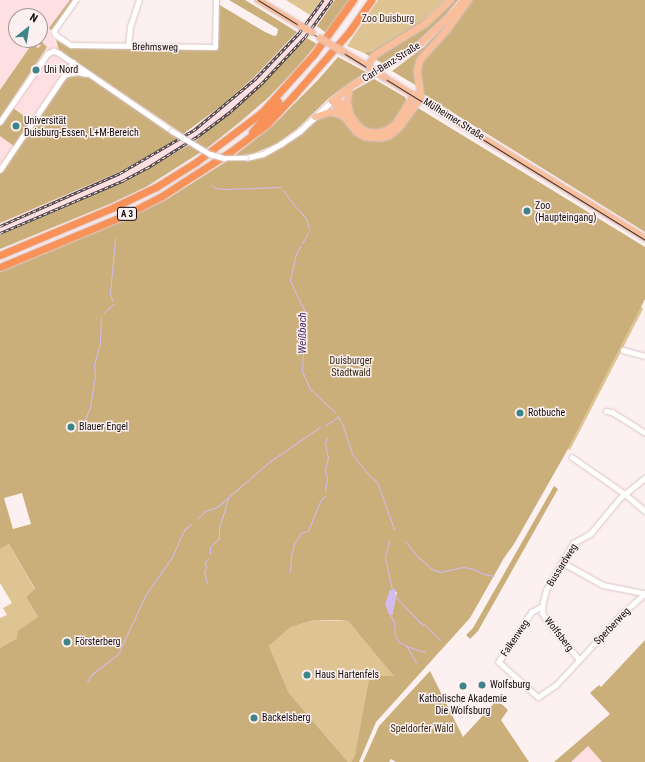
<!DOCTYPE html>
<meta charset="utf-8">
<style>
body{margin:0}
#map{position:relative;width:645px;height:762px;overflow:hidden;background:#fdf0f1;font-family:"Roboto Condensed",sans-serif}
div>[style]{position:absolute}
[style*='--x']{left:calc(var(--x)*1px);top:calc(var(--y)*1px);width:calc(var(--w)*1px);rotate:calc(var(--a)*1deg)}
.built>*{inset:0;background:#fee0e2}
.green>*{inset:0;background:#ddc492}
.forest>*{inset:0;background:#caaf7a}
.water>*{inset:0;background:#d2bbf0}
.stream>*{height:1px;margin:-0.5px;padding:0 0.5px;transform-origin:0.5px;border-radius:0.5px;background:#d2bbf0}
.roads{filter:drop-shadow(0 0 1px #dac5c6) drop-shadow(0 0 1px #dac5c6)}
.minor>*{height:4.5px;margin:-2.25px;padding:0 2.25px;transform-origin:2.25px;border-radius:2.25px;background:#fff}
.major>*{height:6px;margin:-3px;padding:0 3px;transform-origin:3px;border-radius:3px;background:#fbbe9b}
.highway>*{height:7px;margin:-3.5px;padding:0 3.5px;transform-origin:3.5px;border-radius:3.5px;background:#f89258}
.tram>*{height:1px;margin:-0.5px;padding:0 0.5px;transform-origin:0.5px;border-radius:0.5px;background:#41393a}
.rail>*{height:2.5px;margin-top:-1.25px;transform-origin:0;background:repeating-linear-gradient(90deg,#fdf0f1 0 3px,#41393a 0 6px);box-sizing:border-box;border-block:1px solid #41393a}
.bridges{filter:drop-shadow(0 0 1px #dac5c6) drop-shadow(0 0 1px #dac5c6)}
.minor-bridge>*{height:4.5px;margin:-2.25px;padding:0 2.25px;transform-origin:2.25px;border-radius:2.25px;background:#fff}
.major-bridge>*{height:6px;margin:-3px;padding:0 3px;transform-origin:3px;border-radius:3px;background:#fbbe9b}
.dots>*{width:11px;height:11px;translate:-50% -50%;box-sizing:border-box;border:2px solid #fdf0f1;border-radius:50%}
span{translate:-50% -50%;white-space:nowrap;text-align:center;line-height:1.15;-webkit-text-stroke:3px #fdf0f1;paint-order:stroke}
.shield-label span{padding:1px 3px;background:#fdf0f1;border:1px solid;border-radius:3px;-webkit-text-stroke-width:0}
.shield-label{font-size:9px;color:#110b0b;font-weight:700}
.park-label{font-size:10px;color:#33270e}
.street-label{font-size:10px;color:#110b0b}
.poi-label{font-size:10px;color:#110b0b}
.left{translate:0 -50%;text-align:left}
.water-label{font-size:11px;color:#472967;font-style:italic}
.north{position:absolute;left:8px;top:8px;width:40px;height:40px;box-sizing:border-box;background:#fdf0f1;border:1px solid #9f9495;border-radius:50%;rotate:30deg;font-size:11px;font-weight:700;line-height:16px;text-align:center;color:#110b0b}
.north::after{content:'';display:block;margin:auto;width:14px;height:18px;background:#3d8589;clip-path:polygon(50% 0,100% 100%,50% 72%,0 100%)}
</style>
<div id="map">
<div class="built">
<div style="clip-path:polygon(evenodd,0 0,71px 0,49px 32px,69px 64px,65px 80px,0 173px,0 0,16px 16px,40px 16px,40px 40px,16px 40px,16px 16px)"></div>
<div style="clip-path:polygon(321px 0,335px 0,307px 38px,261px 85px,232px 112px,194px 142px,125px 182px,0 235px,0 223px,119px 172px,179px 138px,225px 103px,254px 77px,297px 32px)"></div>
<div style="clip-path:polygon(588px 745px,602px 762px,571px 762px,570px 761px)"></div>
</div>
<div class="green">
<div style="clip-path:polygon(286px 0,321px 0,310px 15px)"></div>
<div style="clip-path:polygon(378px 0,445px 0,428px 16px,372px 51px,364px 53px,347px 46px)"></div>
<div style="clip-path:polygon(641px 306px,643px 309px,570px 450px,568px 449px)"></div>
<div style="clip-path:polygon(9px 544px,35px 590px,26px 597px,38px 617px,17px 638px,0 648px,0 618px,7px 615px,3px 608px,12px 603px,0 583px,0 549px)"></div>
<div style="clip-path:polygon(314px 620px,348px 621px,395px 676px,376px 676px,372px 680px,355px 755px,351px 762px,348px 762px,289px 693px,269px 646px,291px 627px)"></div>
</div>
<div class="forest">
<div style="clip-path:polygon(70px 0,74px 0,52px 31px,49px 28px)"></div>
<div style="clip-path:polygon(229px 0,245px 0,297px 32px,254px 77px,225px 103px,183px 134px,59px 50px,56px 40px,70px 48px,217px 50px,218px 4px,265px 32px,274px 36px,277px 35px,278px 29px)"></div>
<div style="clip-path:polygon(335px 0,350px 0,326px 33px,317px 26px)"></div>
<div style="clip-path:polygon(445px 0,458px 0,445px 16px,414px 45px,384px 64px,364px 53px,372px 51px,428px 16px)"></div>
<div style="clip-path:polygon(468px 0,645px 0,645px 232px,423px 94px,422px 89px,392px 71px,424px 47px)"></div>
<div style="clip-path:polygon(307px 38px,317px 44px,296px 69px,269px 97px,240px 122px,206px 149px,194px 142px,232px 112px,261px 85px)"></div>
<div style="clip-path:polygon(40px 40px,47px 47px,0 118px,0 90px,32px 44px,38px 48px,41px 45px,37px 42px)"></div>
<div style="clip-path:polygon(338px 57px,366px 72px,329px 98px,297px 129px,276px 144px,252px 154px,234px 156px,273px 125px,317px 81px)"></div>
<div style="clip-path:polygon(77px 74px,89px 77px,179px 138px,119px 172px,0 223px,0 173px,65px 80px,70px 76px)"></div>
<div style="clip-path:polygon(374px 79px,405px 97px,407px 101px,396px 121px,382px 130px,368px 130px,357px 123px,349px 107px,351px 92px)"></div>
<div style="clip-path:polygon(13px 108px,31px 121px,14px 146px,0 136px,0 126px)"></div>
<div style="clip-path:polygon(evenodd,418px 108px,645px 247px,645px 299px,568px 449px,514px 544px,504px 558px,470px 618px,376px 722px,359px 762px,351px 762px,355px 755px,369px 680px,372px 680px,376px 676px,394px 676px,348px 621px,336px 620px,314px 620px,291px 627px,269px 646px,289px 693px,348px 762px,0 762px,0 648px,17px 638px,18px 631px,38px 617px,26px 597px,35px 589px,9px 544px,0 549px,0 272px,122px 221px,167px 199px,227px 161px,246px 161px,270px 154px,301px 134px,321px 117px,330px 114px,337px 116px,370px 139px,418px 108px,22px 493px,31px 524px,13px 529px,4px 498px,22px 493px,418px 108px,390px 590px,397px 592px,392px 615px,389px 595px,390px 590px)"></div>
<div style="clip-path:polygon(189px 145px,201px 152px,146px 187px,110px 204px,0 249px,0 235px,125px 182px)"></div>
<div style="clip-path:polygon(554px 486px,558px 489px,478px 631px,470px 639px,466px 635px,473px 628px)"></div>
<div style="clip-path:polygon(645px 640px,645px 762px,602px 762px,588px 746px,571px 762px,554px 762px,610px 714px,590px 693px,599px 685px,601px 687px)"></div>
<div style="clip-path:polygon(430px 671px,463px 737px,497px 700px,508px 710px,501px 720px,529px 762px,396px 762px,391px 759px,389px 762px,363px 762px,379px 726px)"></div>
</div>
<div class="water">
<div style="clip-path:polygon(395px 589px,396px 597px,392px 615px,389px 614px,385px 604px,390px 590px)"></div>
</div>
<div class="stream">
<div style="--x:212;--y:185;--w:4;--a:45"></div>
<div style="--x:215;--y:188;--w:10;--a:6"></div>
<div style="--x:225;--y:189;--w:56;--a:-2"></div>
<div style="--x:283;--y:190;--w:17;--a:54"></div>
<div style="--x:293;--y:204;--w:19;--a:47"></div>
<div style="--x:306;--y:218;--w:12;--a:76"></div>
<div style="--x:302;--y:243;--w:12;--a:-59"></div>
<div style="--x:300;--y:246;--w:9;--a:117"></div>
<div style="--x:296;--y:254;--w:28;--a:103"></div>
<div style="--x:290;--y:281;--w:34;--a:64"></div>
<div style="--x:305;--y:312;--w:59;--a:92.9"></div>
<div style="--x:302;--y:371;--w:20;--a:66"></div>
<div style="--x:310;--y:389;--w:34;--a:43"></div>
<div style="--x:112;--y:300;--w:6;--a:-108"></div>
<div style="--x:110;--y:294;--w:56;--a:-84.9"></div>
<div style="--x:104;--y:312;--w:13;--a:-39"></div>
<div style="--x:337;--y:415;--w:13;--a:61"></div>
<div style="--x:343;--y:426;--w:29;--a:72"></div>
<div style="--x:352;--y:454;--w:26;--a:51"></div>
<div style="--x:368;--y:474;--w:12;--a:42"></div>
<div style="--x:377;--y:482;--w:50;--a:70.1"></div>
<div style="--x:326;--y:425;--w:14;--a:-34"></div>
<div style="--x:82;--y:427;--w:22;--a:-68"></div>
<div style="--x:90;--y:407;--w:30;--a:-81"></div>
<div style="--x:95;--y:377;--w:13;--a:-94"></div>
<div style="--x:94;--y:364;--w:22;--a:-74"></div>
<div style="--x:100;--y:343;--w:25;--a:-88"></div>
<div style="--x:325;--y:491;--w:12;--a:-81"></div>
<div style="--x:327;--y:479;--w:10;--a:-101"></div>
<div style="--x:325;--y:469;--w:11;--a:-75"></div>
<div style="--x:328;--y:458;--w:14;--a:-102"></div>
<div style="--x:325;--y:444;--w:7;--a:-74"></div>
<div style="--x:198;--y:518;--w:10;--a:-45"></div>
<div style="--x:205;--y:511;--w:13;--a:-18"></div>
<div style="--x:217;--y:507;--w:69;--a:-40.9"></div>
<div style="--x:269;--y:462;--w:62;--a:-34.5"></div>
<div style="--x:389;--y:540;--w:17;--a:103"></div>
<div style="--x:385;--y:557;--w:34;--a:78"></div>
<div style="--x:405;--y:541;--w:19;--a:51"></div>
<div style="--x:417;--y:556;--w:20;--a:41"></div>
<div style="--x:432;--y:569;--w:9;--a:21"></div>
<div style="--x:440;--y:572;--w:24;--a:-12"></div>
<div style="--x:463;--y:567;--w:11;--a:10"></div>
<div style="--x:474;--y:569;--w:10;--a:29"></div>
<div style="--x:483;--y:574;--w:11;--a:10"></div>
<div style="--x:210;--y:554;--w:7;--a:-90"></div>
<div style="--x:210;--y:547;--w:13;--a:-45"></div>
<div style="--x:219;--y:538;--w:10;--a:-90"></div>
<div style="--x:219;--y:528;--w:31;--a:-73"></div>
<div style="--x:290;--y:572;--w:16;--a:-86"></div>
<div style="--x:291;--y:556;--w:12;--a:-76"></div>
<div style="--x:294;--y:544;--w:13;--a:-58"></div>
<div style="--x:301;--y:533;--w:7;--a:-16"></div>
<div style="--x:308;--y:531;--w:32;--a:-68"></div>
<div style="--x:320;--y:501;--w:7;--a:-45"></div>
<div style="--x:207;--y:583;--w:11;--a:-105"></div>
<div style="--x:204;--y:572;--w:5;--a:-68"></div>
<div style="--x:206;--y:567;--w:5;--a:-101"></div>
<div style="--x:205;--y:562;--w:5;--a:-53"></div>
<div style="--x:396;--y:597;--w:33;--a:47"></div>
<div style="--x:418;--y:621;--w:9;--a:32"></div>
<div style="--x:426;--y:626;--w:20;--a:45"></div>
<div style="--x:389;--y:613;--w:10;--a:61"></div>
<div style="--x:394;--y:622;--w:13;--a:86"></div>
<div style="--x:395;--y:635;--w:8;--a:60"></div>
<div style="--x:399;--y:642;--w:8;--a:23"></div>
<div style="--x:406;--y:645;--w:20;--a:60"></div>
<div style="--x:406;--y:646;--w:20;--a:18"></div>
<div style="--x:87;--y:682;--w:8;--a:-60"></div>
<div style="--x:91;--y:675;--w:34;--a:-38"></div>
<div style="--x:118;--y:654;--w:66;--a:-65"></div>
<div style="--x:146;--y:594;--w:45;--a:-54.9"></div>
<div style="--x:172;--y:557;--w:30;--a:-66"></div>
<div style="--x:184;--y:530;--w:9;--a:-41"></div>
</div>
<div class="roads">
<div class="minor">
<div style="--x:76;--y:0;--w:38;--a:125"></div>
<div style="--x:54;--y:31;--w:4;--a:63"></div>
<div style="--x:56;--y:35;--w:18;--a:34"></div>
<div style="--x:71;--y:45;--w:144;--a:0.8"></div>
<div style="--x:215;--y:47;--w:47;--a:-88.8"></div>
<div style="--x:128;--y:46;--w:19;--a:-84"></div>
<div style="--x:130;--y:27;--w:28;--a:-72"></div>
<div style="--x:66;--y:74;--w:12;--a:-9"></div>
<div style="--x:78;--y:72;--w:8;--a:14"></div>
<div style="--x:0;--y:122;--w:83;--a:-55.3"></div>
<div style="--x:47;--y:54;--w:7;--a:-27"></div>
<div style="--x:53;--y:51;--w:6;--a:18"></div>
<div style="--x:59;--y:53;--w:137;--a:34.6"></div>
<div style="--x:246;--y:158;--w:17;--a:-13"></div>
<div style="--x:263;--y:154;--w:21;--a:-29"></div>
<div style="--x:281;--y:144;--w:23;--a:-34"></div>
<div style="--x:300;--y:131;--w:44;--a:-43.2"></div>
<div style="--x:0;--y:170;--w:130;--a:-55.9"></div>
<div style="--x:623;--y:350;--w:23;--a:15"></div>
<div style="--x:606;--y:411;--w:6;--a:9"></div>
<div style="--x:612;--y:412;--w:39;--a:32"></div>
<div style="--x:572;--y:457;--w:65;--a:34.9"></div>
<div style="--x:625;--y:494;--w:26;--a:40"></div>
<div style="--x:562;--y:562;--w:47;--a:29.3"></div>
<div style="--x:603;--y:585;--w:41;--a:11.3"></div>
<div style="--x:542;--y:607;--w:11;--a:153"></div>
<div style="--x:532;--y:612;--w:60;--a:123.4"></div>
<div style="--x:499;--y:662;--w:52;--a:41.9"></div>
<div style="--x:538;--y:697;--w:22;--a:-34"></div>
<div style="--x:556;--y:685;--w:97;--a:-47.1"></div>
<div style="--x:622;--y:614;--w:31;--a:-42"></div>
<div style="--x:579;--y:660;--w:52;--a:-129.5"></div>
<div style="--x:546;--y:620;--w:8;--a:-120"></div>
<div style="--x:542;--y:613;--w:11;--a:-85"></div>
<div style="--x:543;--y:602;--w:12;--a:-76"></div>
<div style="--x:546;--y:590;--w:54;--a:-60.1"></div>
<div style="--x:573;--y:543;--w:19;--a:-28"></div>
<div style="--x:590;--y:534;--w:47;--a:-50.2"></div>
<div style="--x:620;--y:498;--w:32;--a:-39"></div>
</div>
<div class="major">
<div style="--x:258;--y:0;--w:50;--a:31.2"></div>
<div style="--x:464;--y:0;--w:20;--a:131"></div>
<div style="--x:451;--y:15;--w:47;--a:136.7"></div>
<div style="--x:417;--y:47;--w:78;--a:149.2"></div>
<div style="--x:350;--y:87;--w:23;--a:142"></div>
<div style="--x:332;--y:101;--w:39;--a:52"></div>
<div style="--x:356;--y:132;--w:10;--a:29"></div>
<div style="--x:365;--y:137;--w:15;--a:4"></div>
<div style="--x:380;--y:138;--w:9;--a:-13"></div>
<div style="--x:389;--y:136;--w:13;--a:-39"></div>
<div style="--x:399;--y:128;--w:37;--a:-54"></div>
<div style="--x:421;--y:98;--w:27;--a:-98"></div>
<div style="--x:417;--y:71;--w:11;--a:-75"></div>
<div style="--x:420;--y:60;--w:40;--a:-48"></div>
<div style="--x:447;--y:30;--w:37;--a:-54"></div>
<div style="--x:342;--y:51;--w:33;--a:31"></div>
<div style="--x:367;--y:66;--w:14;--a:-54"></div>
<div style="--x:375;--y:55;--w:59;--a:-31.8"></div>
<div style="--x:425;--y:24;--w:35;--a:-43"></div>
<div style="--x:384;--y:77;--w:307;--a:31.7"></div>
<div style="--x:336;--y:98;--w:38;--a:51"></div>
<div style="--x:360;--y:128;--w:8;--a:30"></div>
<div style="--x:367;--y:132;--w:9;--a:6"></div>
<div style="--x:376;--y:133;--w:10;--a:-11"></div>
<div style="--x:386;--y:131;--w:11;--a:-34"></div>
<div style="--x:395;--y:125;--w:36;--a:-58"></div>
<div style="--x:350;--y:113;--w:11;--a:-105"></div>
<div style="--x:347;--y:102;--w:15;--a:-79"></div>
<div style="--x:315;--y:117;--w:16;--a:-18"></div>
<div style="--x:330;--y:112;--w:12;--a:14"></div>
</div>
<div class="highway">
<div style="--x:252;--y:132;--w:40;--a:-49"></div>
<div style="--x:0;--y:255;--w:124;--a:-22.8"></div>
<div style="--x:114;--y:207;--w:47;--a:-25.5"></div>
<div style="--x:156;--y:187;--w:47;--a:-32"></div>
<div style="--x:196;--y:162;--w:83;--a:-37.1"></div>
<div style="--x:262;--y:112;--w:78;--a:-48.1"></div>
<div style="--x:314;--y:54;--w:67;--a:-54.2"></div>
<div style="--x:0;--y:267;--w:133;--a:-22.5"></div>
<div style="--x:123;--y:216;--w:44;--a:-27.1"></div>
<div style="--x:162;--y:196;--w:81;--a:-32.9"></div>
<div style="--x:230;--y:152;--w:46;--a:-37.1"></div>
<div style="--x:267;--y:124;--w:40;--a:-47"></div>
<div style="--x:294;--y:95;--w:84;--a:-48.9"></div>
<div style="--x:349;--y:32;--w:39;--a:-55"></div>
</div>
</div>
<div class="tram">
<div style="--x:258;--y:0;--w:455;--a:31.8"></div>
</div>
<div class="rail">
<div style="--x:0;--y:226;--w:131;--a:-23.8"></div>
<div style="--x:120;--y:173;--w:86;--a:-30.2"></div>
<div style="--x:194;--y:130;--w:80;--a:-39.9"></div>
<div style="--x:255;--y:79;--w:64;--a:-46.3"></div>
<div style="--x:299;--y:33;--w:41;--a:-54"></div>
<div style="--x:0;--y:233;--w:135;--a:-23.1"></div>
<div style="--x:124;--y:180;--w:26;--a:-28"></div>
<div style="--x:147;--y:168;--w:60;--a:-32.1"></div>
<div style="--x:198;--y:136;--w:41;--a:-37.1"></div>
<div style="--x:231;--y:111;--w:40;--a:-42"></div>
<div style="--x:261;--y:84;--w:64;--a:-46.9"></div>
<div style="--x:305;--y:37;--w:46;--a:-53.9"></div>
</div>
<div class="bridges">
<div class="minor-bridge">
<div style="--x:172;--y:131;--w:44;--a:31.2"></div>
<div style="--x:210;--y:154;--w:15;--a:16"></div>
<div style="--x:224;--y:158;--w:22;--a:0"></div>
</div>
<div class="major-bridge">
<div style="--x:301;--y:26;--w:13;--a:29"></div>
<div style="--x:320;--y:38;--w:26;--a:31"></div>
<div style="--x:370;--y:68;--w:17;--a:33"></div>
</div>
</div>
<div class="dots">
<div style="left:36px;top:70px;background:#3d8589"></div>
<div style="left:16px;top:126px;background:#3d8589"></div>
<div style="left:527px;top:211px;background:#3d8589"></div>
<div style="left:520px;top:413px;background:#3d8589"></div>
<div style="left:71px;top:427px;background:#3d8589"></div>
<div style="left:67px;top:642px;background:#3d8589"></div>
<div style="left:307px;top:675px;background:#3d8589"></div>
<div style="left:482px;top:685px;background:#3d8589"></div>
<div style="left:463px;top:686px;background:#3d8589"></div>
<div style="left:254px;top:718px;background:#3d8589"></div>
</div>
<div class="shield-label">
<span style="left:127px;top:214px">A 3</span>
</div>
<div class="park-label">
<span style="left:388px;top:19px">Zoo Duisburg</span>
<span style="left:351px;top:366px">Duisburger<br>Stadtwald</span>
<span style="left:422px;top:729px">Speldorfer Wald</span>
</div>
<div class="street-label">
<span style="left:155px;top:47px;rotate:1deg">Brehmsweg</span>
<span style="left:391px;top:62px;rotate:-32deg">Carl-Benz-Straße</span>
<span style="left:454px;top:119px;rotate:32deg">Mülheimer Straße</span>
<span style="left:562px;top:565px;rotate:-58deg">Bussardweg</span>
<span style="left:612px;top:626px;rotate:-46deg">Sperberweg</span>
<span style="left:559px;top:634px;rotate:52deg">Wolfsberg</span>
<span style="left:515px;top:638px;rotate:-56deg">Falkenweg</span>
</div>
<div class="poi-label">
<span class="left" style="left:44px;top:70px">Uni Nord</span>
<span class="left" style="left:24px;top:126px">Universität<br>Duisburg-Essen, L+M-Bereich</span>
<span class="left" style="left:535px;top:211px">Zoo<br>(Haupteingang)</span>
<span class="left" style="left:528px;top:413px">Rotbuche</span>
<span class="left" style="left:79px;top:427px">Blauer Engel</span>
<span class="left" style="left:75px;top:642px">Försterberg</span>
<span class="left" style="left:315px;top:675px">Haus Hartenfels</span>
<span class="left" style="left:490px;top:685px">Wolfsburg</span>
<span style="left:463px;top:704px">Katholische Akademie<br>Die Wolfsburg</span>
<span class="left" style="left:262px;top:718px">Backelsberg</span>
</div>
<div class="water-label">
<span style="left:303px;top:333px;rotate:-90deg">Weißbach</span>
</div>
<div class="north">N</div>
</div>
